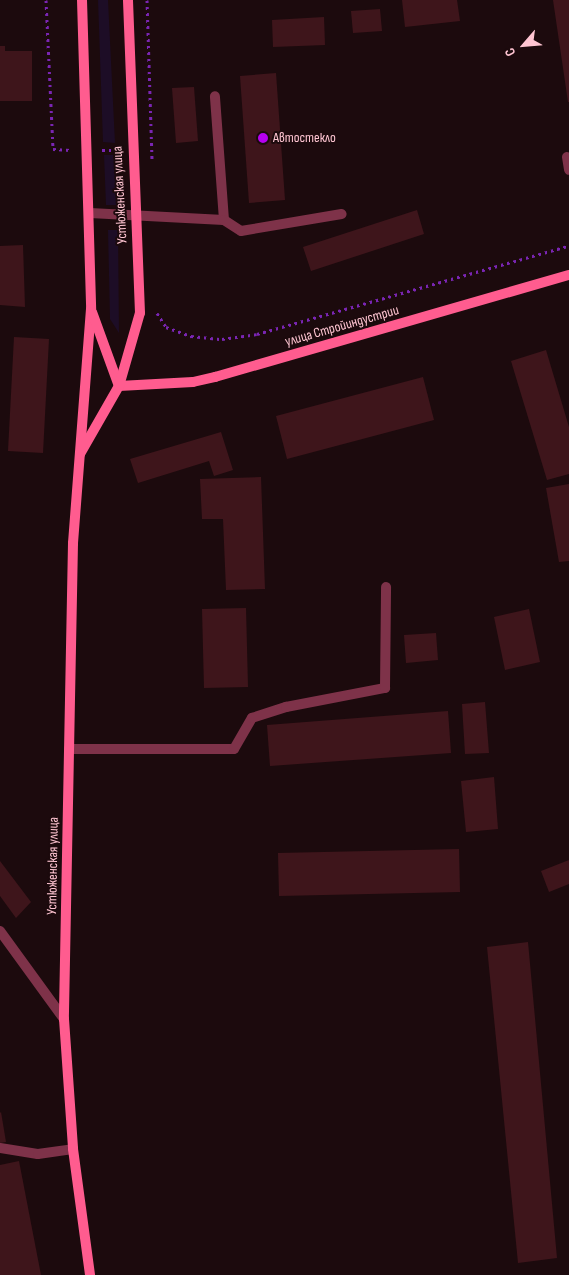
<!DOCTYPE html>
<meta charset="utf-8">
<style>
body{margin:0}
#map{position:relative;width:569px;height:1275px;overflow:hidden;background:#1c0a0d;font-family:"Sofia Sans Condensed",sans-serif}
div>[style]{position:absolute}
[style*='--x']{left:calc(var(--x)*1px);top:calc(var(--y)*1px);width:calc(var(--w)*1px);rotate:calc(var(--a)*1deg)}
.green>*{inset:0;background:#1d0d26}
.building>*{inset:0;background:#3e151b}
.path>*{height:3px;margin-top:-1.5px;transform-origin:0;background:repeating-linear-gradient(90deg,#7a25b3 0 2.5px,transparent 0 6.5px)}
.lane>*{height:10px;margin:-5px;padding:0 5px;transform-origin:5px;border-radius:5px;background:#7e3249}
.street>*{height:10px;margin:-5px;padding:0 5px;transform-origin:5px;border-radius:5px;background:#7e3249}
.secondary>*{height:10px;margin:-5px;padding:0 5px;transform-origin:5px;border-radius:5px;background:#ff5c8f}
.dots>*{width:14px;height:14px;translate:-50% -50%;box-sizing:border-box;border:2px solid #1c0a0d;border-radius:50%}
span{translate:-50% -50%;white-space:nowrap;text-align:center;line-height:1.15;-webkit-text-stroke:4px #1c0a0d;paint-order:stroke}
.poi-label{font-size:14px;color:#ffc5d2}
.left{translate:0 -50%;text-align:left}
.street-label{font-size:14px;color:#ffc5d2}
.north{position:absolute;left:499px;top:20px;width:50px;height:50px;-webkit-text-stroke:4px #1c0a0d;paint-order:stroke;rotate:243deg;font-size:14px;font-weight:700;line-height:20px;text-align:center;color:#ffc5d2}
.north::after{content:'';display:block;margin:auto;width:18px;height:22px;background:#ffc5d2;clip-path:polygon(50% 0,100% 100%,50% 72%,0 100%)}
</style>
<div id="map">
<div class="green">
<div style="clip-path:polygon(98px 0,108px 0,115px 143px,103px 142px)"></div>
<div style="clip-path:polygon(104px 155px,115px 155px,116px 205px,106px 205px)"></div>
<div style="clip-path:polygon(108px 230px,118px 230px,119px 333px,110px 319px)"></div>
</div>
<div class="building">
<div style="clip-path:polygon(402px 0,457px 0,460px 21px,405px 27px)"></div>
<div style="clip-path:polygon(553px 0,569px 0,569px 102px,568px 102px)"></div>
<div style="clip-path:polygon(380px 9px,382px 31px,353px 33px,351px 11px)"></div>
<div style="clip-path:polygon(324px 17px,325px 45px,273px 47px,272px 20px)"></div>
<div style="clip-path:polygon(0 46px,5px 46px,5px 51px,32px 51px,32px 101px,0 101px)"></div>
<div style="clip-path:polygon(276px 73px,285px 200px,249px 203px,240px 76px)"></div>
<div style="clip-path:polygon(194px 87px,198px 141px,176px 143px,172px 88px)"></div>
<div style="clip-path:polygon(417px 210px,424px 234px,311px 271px,303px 247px)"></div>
<div style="clip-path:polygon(23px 245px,25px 307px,0 305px,0 246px)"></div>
<div style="clip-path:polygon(14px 337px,49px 339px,43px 453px,8px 451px)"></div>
<div style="clip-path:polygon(546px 350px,569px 427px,569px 474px,547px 480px,511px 361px)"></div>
<div style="clip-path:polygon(423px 377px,434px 420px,287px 459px,276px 416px)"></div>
<div style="clip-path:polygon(221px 432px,233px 470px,214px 476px,209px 461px,138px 483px,130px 459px)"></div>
<div style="clip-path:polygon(261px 477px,265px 589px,226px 590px,223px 519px,202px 519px,200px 479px)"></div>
<div style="clip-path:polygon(569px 484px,569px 561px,559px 562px,546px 488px)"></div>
<div style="clip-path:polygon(246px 608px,248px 687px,204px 688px,202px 609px)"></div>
<div style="clip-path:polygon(529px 609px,540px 662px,505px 670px,494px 617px)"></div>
<div style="clip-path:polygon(436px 633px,438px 660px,406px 663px,404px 635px)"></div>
<div style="clip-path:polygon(485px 702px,489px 753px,465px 754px,462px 704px)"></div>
<div style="clip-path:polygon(448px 711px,451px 753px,270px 766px,267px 725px)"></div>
<div style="clip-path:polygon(494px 777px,498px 829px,466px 832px,461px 781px)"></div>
<div style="clip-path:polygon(459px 849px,460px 892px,279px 896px,278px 853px)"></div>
<div style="clip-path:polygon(569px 860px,569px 884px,549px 892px,541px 871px)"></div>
<div style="clip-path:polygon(0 861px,31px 902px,16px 918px,0 896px)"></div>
<div style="clip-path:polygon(528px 942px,557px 1258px,518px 1263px,487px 947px)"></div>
<div style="clip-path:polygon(1px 1112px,6px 1142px,0 1143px,0 1113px)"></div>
<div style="clip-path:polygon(19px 1161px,41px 1275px,0 1275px,0 1165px)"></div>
</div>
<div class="path">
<div style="--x:46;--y:0;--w:149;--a:87.3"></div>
<div style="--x:53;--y:149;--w:18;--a:3"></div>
<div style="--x:147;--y:0;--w:162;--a:88.2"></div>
<div style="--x:102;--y:150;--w:16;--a:0"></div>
<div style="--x:157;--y:313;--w:17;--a:57"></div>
<div style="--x:166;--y:327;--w:27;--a:20"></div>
<div style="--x:191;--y:336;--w:31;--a:6"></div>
<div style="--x:222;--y:339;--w:35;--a:-8"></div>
<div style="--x:257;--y:334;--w:324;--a:-15.8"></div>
</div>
<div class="lane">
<div style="--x:567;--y:157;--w:13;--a:81"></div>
<div style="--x:90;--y:213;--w:134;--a:3"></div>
<div style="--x:224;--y:220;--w:124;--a:-94.2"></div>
<div style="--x:224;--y:220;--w:20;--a:33"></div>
<div style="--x:241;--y:231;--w:102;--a:-9.6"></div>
</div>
<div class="street">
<div style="--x:69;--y:749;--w:165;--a:0"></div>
<div style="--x:234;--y:749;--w:36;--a:-60"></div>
<div style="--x:252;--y:718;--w:36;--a:-18"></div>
<div style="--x:286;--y:707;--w:101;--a:-10.9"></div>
<div style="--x:385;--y:688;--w:101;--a:-89.4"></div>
<div style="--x:0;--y:931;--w:109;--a:54"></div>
<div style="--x:0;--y:1148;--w:38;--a:9"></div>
<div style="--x:38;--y:1154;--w:35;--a:-8"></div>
</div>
<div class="secondary">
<div style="--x:82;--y:0;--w:309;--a:88.3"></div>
<div style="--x:91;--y:309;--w:235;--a:94.4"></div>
<div style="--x:73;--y:543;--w:476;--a:91.1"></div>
<div style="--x:64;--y:1019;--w:130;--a:86"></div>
<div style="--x:73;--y:1149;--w:127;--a:82.3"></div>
<div style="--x:92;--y:312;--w:79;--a:70"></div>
<div style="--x:119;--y:386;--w:74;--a:-3.1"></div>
<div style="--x:193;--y:382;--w:23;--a:-13"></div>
<div style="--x:215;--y:377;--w:368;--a:-16.1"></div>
<div style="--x:80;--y:454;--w:78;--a:-60.2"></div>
<div style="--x:119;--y:386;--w:76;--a:-74"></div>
<div style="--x:140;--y:313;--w:313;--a:-92.2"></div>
</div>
<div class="dots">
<div style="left:263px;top:138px;background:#b700f0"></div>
</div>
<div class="poi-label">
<span class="left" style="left:273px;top:138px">Автостекло</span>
</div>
<div class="street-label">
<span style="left:120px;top:195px;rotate:-93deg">Устюженская улица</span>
<span style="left:342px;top:326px;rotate:-16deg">улица Стройиндустрии</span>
<span style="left:53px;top:866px;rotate:-89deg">Устюженская улица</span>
</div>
<div class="north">С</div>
</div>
